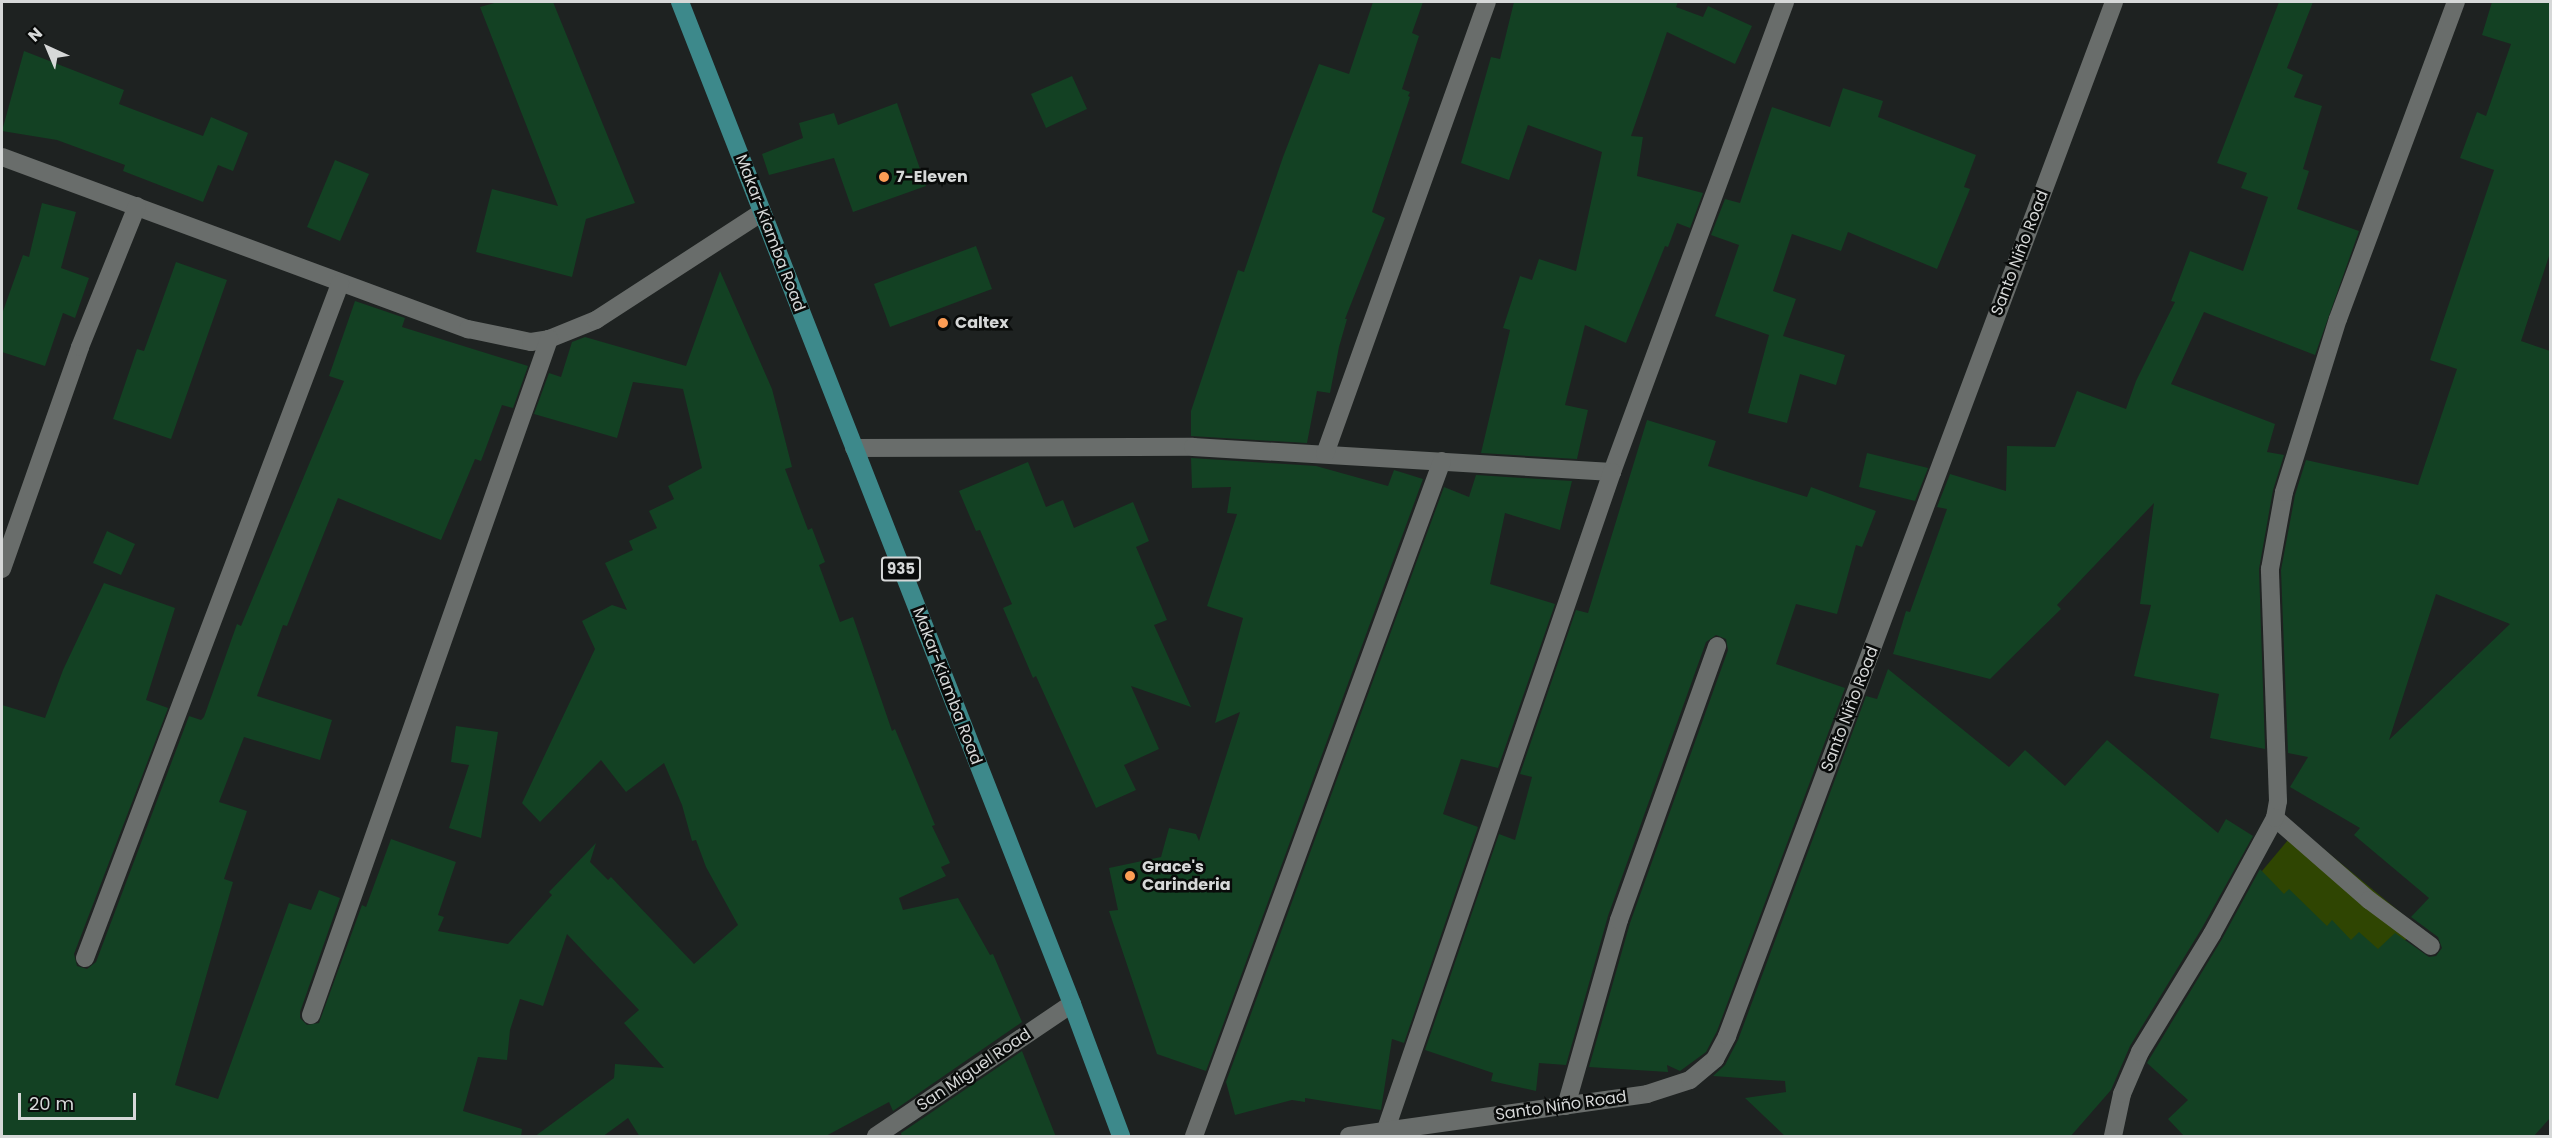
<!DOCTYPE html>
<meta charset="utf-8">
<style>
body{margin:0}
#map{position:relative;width:2552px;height:1138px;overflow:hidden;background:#1e2221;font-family:Poppins,sans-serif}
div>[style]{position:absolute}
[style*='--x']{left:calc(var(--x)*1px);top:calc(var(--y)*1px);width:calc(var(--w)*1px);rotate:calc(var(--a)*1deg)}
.green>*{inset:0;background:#2f4502}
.building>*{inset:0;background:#134123}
.street>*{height:18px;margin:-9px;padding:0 9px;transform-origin:9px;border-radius:9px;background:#696d6b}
.primary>*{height:18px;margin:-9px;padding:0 9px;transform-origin:9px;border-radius:9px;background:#3d898b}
.dots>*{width:16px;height:16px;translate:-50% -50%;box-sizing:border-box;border:3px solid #090b0a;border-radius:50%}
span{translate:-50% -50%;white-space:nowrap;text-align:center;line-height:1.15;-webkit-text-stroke:5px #090b0a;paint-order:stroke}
.shield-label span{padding:2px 4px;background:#090b0a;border:2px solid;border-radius:4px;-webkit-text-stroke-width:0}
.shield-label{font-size:15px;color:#d6d8d8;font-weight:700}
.poi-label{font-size:16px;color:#d6d8d8;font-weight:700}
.left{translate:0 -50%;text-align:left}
.street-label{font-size:16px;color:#d6d8d8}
.frame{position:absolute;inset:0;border:3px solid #d6d8d8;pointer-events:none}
.north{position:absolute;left:18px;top:18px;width:60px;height:60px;-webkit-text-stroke:4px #090b0a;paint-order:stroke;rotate:316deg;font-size:16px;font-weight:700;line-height:24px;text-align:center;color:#d6d8d8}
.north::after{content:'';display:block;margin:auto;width:21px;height:27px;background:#d6d8d8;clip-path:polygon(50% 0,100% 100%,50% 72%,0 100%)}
.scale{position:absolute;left:18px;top:1093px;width:118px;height:27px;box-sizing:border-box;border:3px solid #d6d8d8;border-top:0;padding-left:8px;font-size:18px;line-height:21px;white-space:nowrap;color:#d6d8d8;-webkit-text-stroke:4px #090b0a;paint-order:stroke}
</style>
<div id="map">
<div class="green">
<div style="clip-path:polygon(2298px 828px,2417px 926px,2376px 975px,2257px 877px)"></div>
</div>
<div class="building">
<div style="clip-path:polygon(498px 2px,553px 2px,635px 203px,586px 219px,572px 277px,476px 252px,492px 189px,558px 206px,480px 7px)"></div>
<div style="clip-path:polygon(1373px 2px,1423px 2px,1412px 33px,1419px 36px,1402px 89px,1410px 92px,1408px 96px,1410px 97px,1372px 212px,1385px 218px,1345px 319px,1347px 319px,1339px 347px,1330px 393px,1317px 391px,1307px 443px,1191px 436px,1191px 411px,1238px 270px,1244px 272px,1283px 157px,1319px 64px,1349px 74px)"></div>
<div style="clip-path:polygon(1514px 2px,1678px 2px,1676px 7px,1703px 17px,1708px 6px,1752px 26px,1735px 64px,1667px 32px,1631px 136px,1643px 137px,1637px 176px,1703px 193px,1690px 228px,1677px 223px,1668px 247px,1665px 246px,1626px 343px,1585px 325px,1565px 405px,1588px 410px,1577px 459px,1481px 453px,1510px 330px,1503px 328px,1520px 276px,1532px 280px,1539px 259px,1576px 271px,1602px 152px,1528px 125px,1509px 180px,1461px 163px,1491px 57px,1500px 59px)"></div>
<div style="clip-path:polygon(2279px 2px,2313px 2px,2287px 68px,2303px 75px,2294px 97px,2322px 106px,2303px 169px,2309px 171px,2297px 209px,2359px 231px,2315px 355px,2204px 312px,2171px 384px,2275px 424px,2267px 452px,2284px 455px,2273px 490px,2259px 569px,2265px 749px,2210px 738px,2219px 694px,2134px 676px,2151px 605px,2140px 604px,2154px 503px,2057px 605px,2061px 609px,1990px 679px,1893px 654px,1906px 611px,1910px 612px,1947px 509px,1937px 507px,1950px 474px,2006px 491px,2007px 446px,2055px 447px,2077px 391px,2126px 409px,2136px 381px,2175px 302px,2171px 301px,2190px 251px,2243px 271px,2268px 197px,2241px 188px,2247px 173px,2217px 163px)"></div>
<div style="clip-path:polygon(evenodd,2492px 2px,2550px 2px,2550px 253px,2521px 341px,2550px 351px,2550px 1118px,2533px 1137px,2185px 1137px,2168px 1119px,2188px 1100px,2147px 1063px,2222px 939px,2260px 869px,2284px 894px,2289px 889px,2327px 926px,2332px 920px,2351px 940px,2359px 932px,2378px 949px,2395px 933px,2429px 957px,2436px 956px,2442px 948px,2438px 937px,2411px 917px,2429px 898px,2354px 835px,2360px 828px,2290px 787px,2308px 757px,2288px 753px,2281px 570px,2295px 495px,2306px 460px,2418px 485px,2457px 369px,2430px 360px,2494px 170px,2460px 158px,2477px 112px,2486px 116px,2511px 44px,2482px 35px,2492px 2px,2436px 594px,2510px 624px,2389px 740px,2436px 594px)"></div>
<div style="clip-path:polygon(24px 51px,124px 90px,119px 104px,203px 136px,211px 117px,248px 133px,233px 171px,218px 165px,203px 202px,123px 171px,125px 165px,57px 140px,2px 131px)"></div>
<div style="clip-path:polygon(1072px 76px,1087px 109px,1046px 128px,1031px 94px)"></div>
<div style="clip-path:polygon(1843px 88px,1883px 101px,1878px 117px,1976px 155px,1964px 187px,1970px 189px,1937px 269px,1848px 232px,1841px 251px,1792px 234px,1773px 291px,1796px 299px,1783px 336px,1845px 355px,1836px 385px,1800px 374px,1787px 423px,1748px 413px,1769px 335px,1715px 316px,1739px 245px,1711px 235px,1725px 199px,1740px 203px,1772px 107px,1830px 127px)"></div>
<div style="clip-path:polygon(897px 103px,926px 186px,853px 212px,834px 158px,769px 175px,762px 154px,803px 138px,799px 123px,834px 113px,838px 125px)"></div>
<div style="clip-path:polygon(335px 160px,369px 174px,340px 241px,307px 227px)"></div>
<div style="clip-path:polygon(42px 203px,76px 212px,61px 268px,89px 278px,75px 318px,63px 313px,45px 366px,2px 352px,2px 314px,23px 255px,29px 257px)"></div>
<div style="clip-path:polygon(976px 246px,992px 289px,890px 327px,874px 284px)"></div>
<div style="clip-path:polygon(176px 262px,227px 280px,171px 439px,113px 419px,137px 349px,144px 351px)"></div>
<div style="clip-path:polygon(720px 271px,772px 389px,792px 467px,785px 469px,808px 530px,812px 528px,825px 562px,819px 565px,840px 622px,853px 617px,892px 731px,895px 729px,935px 825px,932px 826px,950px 863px,941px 867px,946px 876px,899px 898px,903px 910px,958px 898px,990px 955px,993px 954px,1022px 1022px,893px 1111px,889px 1102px,824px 1137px,640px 1137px,628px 1118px,602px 1137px,534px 1137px,614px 1078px,615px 1064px,664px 1068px,624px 1023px,639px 1010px,567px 934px,543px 1006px,520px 999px,510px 1030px,507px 1060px,478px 1057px,463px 1111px,522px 1129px,521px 1137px,2px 1137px,2px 705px,45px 718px,63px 670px,104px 583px,175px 608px,146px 700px,168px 708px,74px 954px,77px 966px,87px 969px,96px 962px,189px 716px,201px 720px,204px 717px,237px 624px,241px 626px,344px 381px,329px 376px,355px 301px,405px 318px,402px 327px,528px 366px,513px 408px,502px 405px,481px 461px,475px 459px,441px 540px,338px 498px,287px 626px,283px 625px,257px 696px,332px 720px,320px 760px,244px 737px,219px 802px,247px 811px,224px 879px,233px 882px,175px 1085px,218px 1099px,289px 903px,311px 910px,319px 890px,340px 898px,300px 1012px,300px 1018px,307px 1025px,319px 1023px,362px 905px,366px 907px,391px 839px,456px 862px,438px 915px,444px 917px,438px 931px,508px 944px,552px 895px,549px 892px,596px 843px,590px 862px,608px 880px,611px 877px,694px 964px,738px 925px,706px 867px,696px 840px,692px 841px,682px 805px,664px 763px,626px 792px,601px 760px,540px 822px,522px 803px,595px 649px,582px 621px,612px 605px,627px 610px,605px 563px,633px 550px,629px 541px,657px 528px,649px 511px,674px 499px,668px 486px,702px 468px,683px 389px,633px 382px,617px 438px,534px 414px,549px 373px,561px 377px,572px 342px,585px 337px,686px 366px)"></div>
<div style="clip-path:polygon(1647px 420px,1716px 441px,1708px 466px,1807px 497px,1811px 487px,1876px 511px,1862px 547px,1856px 545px,1837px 614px,1796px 604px,1776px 664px,1845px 688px,1717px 1031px,1706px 1052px,1680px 1071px,1667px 1065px,1668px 1072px,1589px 1067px,1630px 923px,1728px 650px,1726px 639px,1716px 635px,1706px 642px,1608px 916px,1566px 1065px,1539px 1063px,1536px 1091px,1491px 1081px,1493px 1073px,1425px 1050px,1499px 834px,1515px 840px,1532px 777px,1520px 774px,1576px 610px,1588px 613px)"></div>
<div style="clip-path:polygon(1867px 453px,1928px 468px,1915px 501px,1859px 487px)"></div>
<div style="clip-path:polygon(1191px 458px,1316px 466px,1388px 486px,1394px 470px,1423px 479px,1206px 1071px,1157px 1054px,1109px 911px,1118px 910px,1109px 868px,1161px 857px,1169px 828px,1196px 834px,1199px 841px,1240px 712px,1215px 723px,1243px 618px,1207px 606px,1237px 514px,1227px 513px,1231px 487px,1192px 488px)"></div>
<div style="clip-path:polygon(1028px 462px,1046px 507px,1063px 500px,1074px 528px,1133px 502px,1149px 541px,1136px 547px,1167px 620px,1154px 625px,1191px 707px,1131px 686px,1159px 749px,1124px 765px,1136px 790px,1096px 808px,1036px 676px,1033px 678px,1003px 608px,1012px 604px,980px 530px,976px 531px,959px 491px)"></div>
<div style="clip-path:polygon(1476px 475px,1572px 481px,1560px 530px,1505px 513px,1490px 584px,1555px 604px,1498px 768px,1461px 759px,1443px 814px,1478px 827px,1404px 1043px,1392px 1039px,1381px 1110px,1305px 1098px,1305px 1102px,1292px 1100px,1235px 1115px,1226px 1082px,1444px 487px,1469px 497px)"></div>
<div style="clip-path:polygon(107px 531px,135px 544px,121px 575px,93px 563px)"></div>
<div style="clip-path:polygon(1888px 669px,2009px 767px,2025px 750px,2065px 786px,2107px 740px,2218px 833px,2226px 819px,2253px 836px,2202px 928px,2130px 1046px,2111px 1090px,2070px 1137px,1786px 1137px,1745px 1098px,1786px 1092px,1785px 1081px,1713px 1076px,1725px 1065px,1738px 1040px,1866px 696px,1877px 699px)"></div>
<div style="clip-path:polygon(456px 726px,498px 732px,481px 838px,449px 828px,469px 765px,451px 762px)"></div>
<div style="clip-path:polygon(1022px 1051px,1056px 1137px,902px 1137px,901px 1133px)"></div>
</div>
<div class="street">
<div style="--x:2;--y:157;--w:497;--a:20.3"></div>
<div style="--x:468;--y:329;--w:64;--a:11.7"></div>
<div style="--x:531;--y:342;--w:18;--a:-9"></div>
<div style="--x:549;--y:339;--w:51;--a:-22"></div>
<div style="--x:596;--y:320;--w:198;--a:-33"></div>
<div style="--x:854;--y:448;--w:339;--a:-0.2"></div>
<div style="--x:1193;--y:447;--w:420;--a:3.4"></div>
<div style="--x:1612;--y:472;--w:501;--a:-69.79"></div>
<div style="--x:1325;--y:454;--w:480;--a:-70.3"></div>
<div style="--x:2;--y:569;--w:235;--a:-70.6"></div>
<div style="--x:80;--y:347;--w:152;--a:-68"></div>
<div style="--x:2275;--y:818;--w:125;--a:41.1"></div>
<div style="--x:2369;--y:900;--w:77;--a:36.6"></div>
<div style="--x:85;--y:958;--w:721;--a:-69.28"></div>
<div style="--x:311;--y:1015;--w:717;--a:-70.6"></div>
<div style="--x:1566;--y:1106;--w:193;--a:-74.1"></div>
<div style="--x:1619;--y:920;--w:291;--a:-70.3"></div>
<div style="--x:1385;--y:1132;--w:698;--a:-71.02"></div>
<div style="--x:876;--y:1136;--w:236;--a:-34"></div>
<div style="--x:1194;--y:1136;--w:719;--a:-69.83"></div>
<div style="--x:1349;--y:1136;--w:301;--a:-8"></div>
<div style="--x:1647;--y:1094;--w:45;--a:-18"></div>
<div style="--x:1690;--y:1080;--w:33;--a:-40"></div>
<div style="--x:1715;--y:1059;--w:26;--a:-62"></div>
<div style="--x:1727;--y:1036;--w:1104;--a:-69.48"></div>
<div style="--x:2113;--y:1136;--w:43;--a:-77.9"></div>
<div style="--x:2122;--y:1094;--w:46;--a:-66.8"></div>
<div style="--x:2140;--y:1052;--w:138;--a:-58.6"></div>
<div style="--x:2212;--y:934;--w:132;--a:-61.5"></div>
<div style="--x:2275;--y:818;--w:17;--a:-80"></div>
<div style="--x:2278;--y:801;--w:232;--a:-92"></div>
<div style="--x:2270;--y:569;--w:78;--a:-79.7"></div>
<div style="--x:2284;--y:492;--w:181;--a:-72.7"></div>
<div style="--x:2338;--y:319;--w:338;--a:-69.6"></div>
</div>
<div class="primary">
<div style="--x:680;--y:2;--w:1076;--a:68.63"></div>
<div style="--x:1072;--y:1004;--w:141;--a:69.6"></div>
</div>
<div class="dots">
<div style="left:884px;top:177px;background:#fd9d55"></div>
<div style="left:943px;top:323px;background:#fd9d55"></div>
<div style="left:1130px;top:876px;background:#fd9d55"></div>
</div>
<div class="shield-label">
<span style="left:901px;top:569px">935</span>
</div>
<div class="poi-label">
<span class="left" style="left:896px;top:177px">7-Eleven</span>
<span class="left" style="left:955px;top:323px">Caltex</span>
<span class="left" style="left:1142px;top:876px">Grace's<br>Carinderia</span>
</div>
<div class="street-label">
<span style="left:770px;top:233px;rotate:69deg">Makar-Kiamba Road</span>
<span style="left:2020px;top:253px;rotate:-69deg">Santo Niño Road</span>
<span style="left:947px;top:686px;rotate:69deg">Makar-Kiamba Road</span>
<span style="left:1850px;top:709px;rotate:-69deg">Santo Niño Road</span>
<span style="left:974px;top:1070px;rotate:-34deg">San Miguel Road</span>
<span style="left:1561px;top:1106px;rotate:-8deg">Santo Niño Road</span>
</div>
<div class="frame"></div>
<div class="north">N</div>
<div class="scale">20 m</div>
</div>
